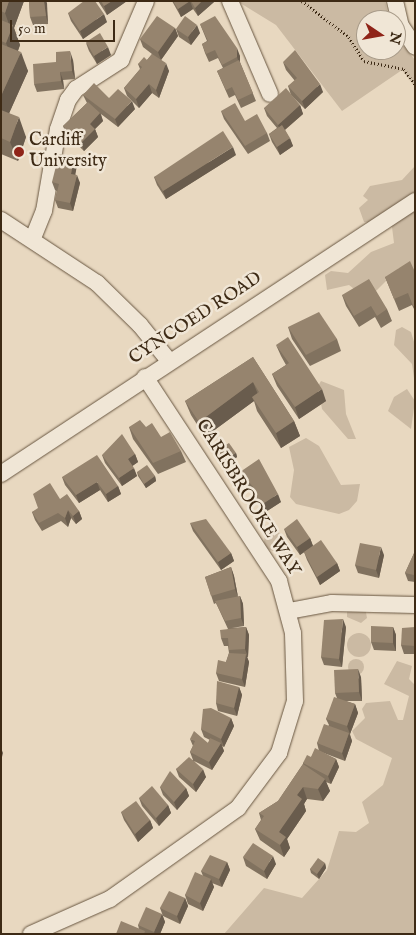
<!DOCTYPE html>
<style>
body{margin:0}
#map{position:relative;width:416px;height:935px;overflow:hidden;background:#e8d8c0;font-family:"IM FELL English",serif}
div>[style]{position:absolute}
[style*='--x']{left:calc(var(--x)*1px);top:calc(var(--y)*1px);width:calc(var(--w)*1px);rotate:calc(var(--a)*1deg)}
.green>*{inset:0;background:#cbbaa3}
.round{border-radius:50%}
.path>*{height:2.5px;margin-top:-1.25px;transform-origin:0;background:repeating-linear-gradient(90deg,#3d2a15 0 1px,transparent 0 3.5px)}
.roads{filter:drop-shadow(0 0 1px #685640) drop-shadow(0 0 1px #685640)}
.minor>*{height:16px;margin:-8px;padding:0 8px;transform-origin:8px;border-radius:8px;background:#f0e6d6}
.wall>*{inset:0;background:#81725f}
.shaded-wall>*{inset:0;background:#695c4d}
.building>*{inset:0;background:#96846e}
.dots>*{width:14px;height:14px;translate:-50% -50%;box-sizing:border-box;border:2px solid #f0e6d6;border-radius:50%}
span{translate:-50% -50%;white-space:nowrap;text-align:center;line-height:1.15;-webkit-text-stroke:5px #f0e6d6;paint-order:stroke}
.poi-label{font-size:18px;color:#3d2a15}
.left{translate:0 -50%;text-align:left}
.street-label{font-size:18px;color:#3d2a15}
.frame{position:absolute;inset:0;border:2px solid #3d2a15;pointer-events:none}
.north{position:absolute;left:356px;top:10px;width:50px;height:50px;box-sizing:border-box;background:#f0e6d6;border:1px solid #a89b89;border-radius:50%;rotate:102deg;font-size:14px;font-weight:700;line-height:20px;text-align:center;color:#3d2a15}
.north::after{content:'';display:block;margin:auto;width:18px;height:22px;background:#8f2418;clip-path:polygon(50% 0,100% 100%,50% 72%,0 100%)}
.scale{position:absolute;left:10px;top:20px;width:105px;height:22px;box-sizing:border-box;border:2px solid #3d2a15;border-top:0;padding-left:6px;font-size:15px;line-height:18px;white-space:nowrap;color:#3d2a15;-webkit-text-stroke:4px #f0e6d6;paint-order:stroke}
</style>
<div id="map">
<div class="green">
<div style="clip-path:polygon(237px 1px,385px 1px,389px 20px,366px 20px,366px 50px,396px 50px,396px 37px,415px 60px,415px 87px,402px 70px,342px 111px,276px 25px)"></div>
<div style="clip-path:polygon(415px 166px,415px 270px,399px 268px,375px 292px,358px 292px,349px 285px,327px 290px,325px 275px,331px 271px,348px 273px,371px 252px,394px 243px,392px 227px,364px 222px,359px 208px,368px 200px,363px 196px,370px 186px,402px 180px)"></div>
<div style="clip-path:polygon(402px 327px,411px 332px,415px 345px,415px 385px,412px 364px,394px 345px,396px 330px)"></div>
<div style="clip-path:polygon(321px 381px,344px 390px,346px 414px,356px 439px,348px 439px,322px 409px,318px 386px)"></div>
<div style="clip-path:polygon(407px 389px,415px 401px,411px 429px,388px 411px,394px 397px)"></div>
<div style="clip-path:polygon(306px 438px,319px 446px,341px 485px,360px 484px,357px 501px,349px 510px,339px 514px,296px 504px,290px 497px,294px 470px,289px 447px)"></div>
<div class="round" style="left:264px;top:531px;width:20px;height:20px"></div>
<div style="clip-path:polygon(365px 607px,367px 618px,361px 623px,347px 617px,347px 611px)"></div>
<div class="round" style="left:347px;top:633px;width:24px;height:24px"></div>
<div class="round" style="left:348px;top:659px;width:16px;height:16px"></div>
<div style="clip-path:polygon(397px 661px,412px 666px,409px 679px,415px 685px,415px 934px,224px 934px,264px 888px,302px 898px,327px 870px,339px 831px,356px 832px,369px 823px,362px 802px,383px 785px,392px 758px,356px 739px,352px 731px,365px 718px,362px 709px,366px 703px,390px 701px,398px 720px,403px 720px,409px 696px,384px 684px)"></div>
</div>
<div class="path">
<div style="--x:302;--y:1;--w:59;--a:37.5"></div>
<div style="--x:349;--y:37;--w:28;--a:58"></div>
<div style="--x:364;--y:61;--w:41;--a:11.3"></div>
<div style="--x:404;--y:69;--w:19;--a:55"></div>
</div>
<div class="roads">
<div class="minor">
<div style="--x:230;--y:1;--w:101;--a:66.7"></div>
<div style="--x:395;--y:1;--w:26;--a:77"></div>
<div style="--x:401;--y:26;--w:25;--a:56"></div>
<div style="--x:1;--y:220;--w:115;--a:33.3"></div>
<div style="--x:97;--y:283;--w:60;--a:44.3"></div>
<div style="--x:140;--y:325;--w:46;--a:51.1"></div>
<div style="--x:33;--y:238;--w:29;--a:-68"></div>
<div style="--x:44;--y:211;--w:83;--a:-80.3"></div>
<div style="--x:58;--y:129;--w:31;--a:-71"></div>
<div style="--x:68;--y:100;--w:14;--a:-54"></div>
<div style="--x:76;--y:89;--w:54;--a:-32.8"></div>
<div style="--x:121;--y:60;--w:64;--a:-67"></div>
<div style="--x:1;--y:474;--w:496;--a:-33.4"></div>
<div style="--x:289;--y:611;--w:44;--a:-10.5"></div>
<div style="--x:332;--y:603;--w:83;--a:1.4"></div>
<div style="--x:31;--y:934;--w:86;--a:-23.9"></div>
<div style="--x:110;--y:899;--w:157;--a:-35.4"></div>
<div style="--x:238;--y:808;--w:69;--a:-53.3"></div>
<div style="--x:279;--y:753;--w:54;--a:-72.9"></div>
<div style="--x:295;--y:701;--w:68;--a:-91.7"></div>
<div style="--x:293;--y:633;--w:54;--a:-105.1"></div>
<div style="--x:279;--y:581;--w:244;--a:-123.3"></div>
</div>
</div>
<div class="wall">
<div style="clip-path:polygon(1px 1px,24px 1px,14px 28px,20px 45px,18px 51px,28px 71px,9px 113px,26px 137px,18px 161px,1px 154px)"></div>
<div style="clip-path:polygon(29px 1px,46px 1px,48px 24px,33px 25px,30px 17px)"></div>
<div style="clip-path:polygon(98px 1px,127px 1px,107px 15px)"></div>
<div style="clip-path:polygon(172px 1px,213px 1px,214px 2px,198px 16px,193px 9px,181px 17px)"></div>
<div style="clip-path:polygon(68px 13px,107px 22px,83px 39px,71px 21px)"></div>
<div style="clip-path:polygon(200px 24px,240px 56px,240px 62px,256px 101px,241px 108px,235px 95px,229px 98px,217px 71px,223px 68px,218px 58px,209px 62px,205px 53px,202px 44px,207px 41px)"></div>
<div style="clip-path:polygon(175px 28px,178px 36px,161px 60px,169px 71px,159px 98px,152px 93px,139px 108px,127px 96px,124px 88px,140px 69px,138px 64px,147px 60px,152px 54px,143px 47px,140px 39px)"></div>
<div style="clip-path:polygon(176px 29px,200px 33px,191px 45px,179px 37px)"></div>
<div style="clip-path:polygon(86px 43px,111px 55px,97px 64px,89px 51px)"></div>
<div style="clip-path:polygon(73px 60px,75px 79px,63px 80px,64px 89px,37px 92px,34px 84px)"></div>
<div style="clip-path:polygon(283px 62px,323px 92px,305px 109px,291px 95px,288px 86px,295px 81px,286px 70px)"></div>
<div style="clip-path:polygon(83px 95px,109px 98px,135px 109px,118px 127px,101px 114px,103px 121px,95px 129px,98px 137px,84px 151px,66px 134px,63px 126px,87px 103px)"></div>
<div style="clip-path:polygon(300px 105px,303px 114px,285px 130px,293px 146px,280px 155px,272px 142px,269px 134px,277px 128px,267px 116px,264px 108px)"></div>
<div style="clip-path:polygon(221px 111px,267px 133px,270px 141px,248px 154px,224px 119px)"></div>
<div style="clip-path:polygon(236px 155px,166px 199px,157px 185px,154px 177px)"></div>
<div style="clip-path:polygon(77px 165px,75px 174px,80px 183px,73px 211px,58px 208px,55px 200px,57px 191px,55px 190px,52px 182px)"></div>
<div style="clip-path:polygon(415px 272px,415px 311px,412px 305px,399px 311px,385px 277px)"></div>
<div style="clip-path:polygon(342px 295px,387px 309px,392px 321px,381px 328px,375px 317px,359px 327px,346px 306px)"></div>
<div style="clip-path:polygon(288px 327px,337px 339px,341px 351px,310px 366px,292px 339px)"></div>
<div style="clip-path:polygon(276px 345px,326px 401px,299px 419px,277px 386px,272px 374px,286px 365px,281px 356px)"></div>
<div style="clip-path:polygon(253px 357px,294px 421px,300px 436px,281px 448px,257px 411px,254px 401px,205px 437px,191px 415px,185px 401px)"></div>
<div style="clip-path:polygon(129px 427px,146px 427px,181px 451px,186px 462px,158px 474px,133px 439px)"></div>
<div style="clip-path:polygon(216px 451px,236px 453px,237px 457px,225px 466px,218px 456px)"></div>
<div style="clip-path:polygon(135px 454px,138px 462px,132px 466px,137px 476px,122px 486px,105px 463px,102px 455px)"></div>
<div style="clip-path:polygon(137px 472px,155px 476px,156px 481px,146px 488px,138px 476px)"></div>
<div style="clip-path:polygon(240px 472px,281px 502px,264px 513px,255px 500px,252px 492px,252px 491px,242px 480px)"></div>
<div style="clip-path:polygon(62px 477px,118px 486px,121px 494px,108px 502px,100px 490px,79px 503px,65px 485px)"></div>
<div style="clip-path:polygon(60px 499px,79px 511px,82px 519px,76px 524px,71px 518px,68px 527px,61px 521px,42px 531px,35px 520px,32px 512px)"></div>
<div style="clip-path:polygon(190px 523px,231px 553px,234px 561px,221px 570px,193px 531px)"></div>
<div style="clip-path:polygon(284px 529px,310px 538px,313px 546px,337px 563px,340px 571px,320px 585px,307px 560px,304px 552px,300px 555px,287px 537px)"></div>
<div style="clip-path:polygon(415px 551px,415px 582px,408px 581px,405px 573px)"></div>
<div style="clip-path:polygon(384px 555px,379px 578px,358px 573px,355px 565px)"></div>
<div style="clip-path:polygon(231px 567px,234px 576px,238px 597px,240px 596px,243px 604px,244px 626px,232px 628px,246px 627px,249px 635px,248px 657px,247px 657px,249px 662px,245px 687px,219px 681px,216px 673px,226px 662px,229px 653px,228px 646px,224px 646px,221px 638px,228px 629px,216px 603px,214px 604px,205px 577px)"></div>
<div style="clip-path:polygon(346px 627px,342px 667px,324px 665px,321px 657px)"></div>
<div style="clip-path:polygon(393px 627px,396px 635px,396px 651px,374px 650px,371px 642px)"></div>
<div style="clip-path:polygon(415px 627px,415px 654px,404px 654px,401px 645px)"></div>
<div style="clip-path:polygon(361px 677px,362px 701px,346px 701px,355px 704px,358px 713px,350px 734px,352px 741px,345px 761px,321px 752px,336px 759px,339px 767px,331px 784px,326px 782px,330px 791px,323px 801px,307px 799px,304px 804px,306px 811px,287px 839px,290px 848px,284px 857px,260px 840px,255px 829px,261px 820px,259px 813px,278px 801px,303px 764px,303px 763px,319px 751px,317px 743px,329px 725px,326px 719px,337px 698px,335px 693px)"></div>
<div style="clip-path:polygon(239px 687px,242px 695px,237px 716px,218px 711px,216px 703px)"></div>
<div style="clip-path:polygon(231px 718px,234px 726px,224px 747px,222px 746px,224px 751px,212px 770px,194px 761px,206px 777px,196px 792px,179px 777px,176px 769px,193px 760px,190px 752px,193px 746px,190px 739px,208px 743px,210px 740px,204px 737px,201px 729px)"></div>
<div style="clip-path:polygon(160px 787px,186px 788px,189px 796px,177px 810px,163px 795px)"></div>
<div style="clip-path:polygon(139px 798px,168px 805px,171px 813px,159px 826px,142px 806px)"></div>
<div style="clip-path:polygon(121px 812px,150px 820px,153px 828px,138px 842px,124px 820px)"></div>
<div style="clip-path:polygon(243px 857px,276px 864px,267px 879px,246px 866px)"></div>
<div style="clip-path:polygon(227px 862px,230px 870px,222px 887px,212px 883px,214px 887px,203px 911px,188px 904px,185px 895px,203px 876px,201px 871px)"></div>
<div style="clip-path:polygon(325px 863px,326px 868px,319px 879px,311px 873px,310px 869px)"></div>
<div style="clip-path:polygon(185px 898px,188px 906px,180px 924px,163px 916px,160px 908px)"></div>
<div style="clip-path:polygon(162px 914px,165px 922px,160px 934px,116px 934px,139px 929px,138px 925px)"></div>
</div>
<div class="shaded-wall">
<div style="clip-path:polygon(9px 1px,24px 1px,14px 28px,20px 45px,13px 63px,6px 43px,11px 30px,5px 13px)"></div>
<div style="clip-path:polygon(44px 1px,46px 1px,47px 3px,48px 24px,46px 16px)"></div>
<div style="clip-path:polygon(112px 1px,127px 1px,107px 15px,104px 6px)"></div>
<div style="clip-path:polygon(190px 1px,193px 9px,181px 17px,178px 9px)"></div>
<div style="clip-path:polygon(202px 1px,213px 1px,214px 2px,198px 16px,195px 8px)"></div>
<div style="clip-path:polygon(104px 14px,107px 22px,83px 39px,80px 31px)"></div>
<div style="clip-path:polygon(197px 25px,200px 33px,191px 45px,188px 37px)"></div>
<div style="clip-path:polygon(175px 28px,178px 36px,161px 60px,158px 52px)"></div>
<div style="clip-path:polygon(108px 47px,111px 55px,97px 64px,94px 56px)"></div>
<div style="clip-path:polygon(237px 48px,240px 56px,240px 66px,237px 57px)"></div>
<div style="clip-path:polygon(70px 51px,73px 60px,75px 79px,72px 71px)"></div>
<div style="clip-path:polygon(21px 52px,28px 71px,3px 127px,1px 122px,1px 96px)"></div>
<div style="clip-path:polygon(166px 63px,169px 71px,159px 98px,156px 90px)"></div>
<div style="clip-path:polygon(60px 72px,63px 80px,64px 89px,61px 81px)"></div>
<div style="clip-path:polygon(149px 84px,152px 93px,139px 108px,136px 99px)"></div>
<div style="clip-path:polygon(320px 84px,323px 92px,305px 109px,302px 101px)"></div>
<div style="clip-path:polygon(132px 101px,135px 109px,118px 127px,115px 119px)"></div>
<div style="clip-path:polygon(300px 105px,303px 114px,281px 133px,278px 125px)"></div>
<div style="clip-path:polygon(100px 113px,103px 121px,95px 129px,98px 137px,84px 151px,81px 143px,90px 124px)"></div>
<div style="clip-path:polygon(19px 117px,26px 137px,18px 161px,10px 142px)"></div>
<div style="clip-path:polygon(290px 138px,293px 146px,280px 155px,277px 147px)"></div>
<div style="clip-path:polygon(233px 147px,236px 155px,166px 199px,163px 191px)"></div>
<div style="clip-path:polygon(74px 157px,77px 165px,74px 182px,71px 174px)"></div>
<div style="clip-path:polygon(77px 175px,80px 183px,73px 211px,70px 203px)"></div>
<div style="clip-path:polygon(253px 382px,259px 397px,252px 397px,254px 401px,205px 437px,199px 422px)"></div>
<div style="clip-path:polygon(322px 389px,326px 401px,299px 419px,295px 407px)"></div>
<div style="clip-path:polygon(294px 421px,300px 436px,281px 448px,276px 433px)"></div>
<div style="clip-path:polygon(236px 453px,237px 457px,225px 466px,223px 461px)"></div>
<div style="clip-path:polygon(135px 454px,138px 462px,131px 467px,128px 459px)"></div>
<div style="clip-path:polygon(134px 468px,137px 476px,122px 486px,119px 478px)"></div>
<div style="clip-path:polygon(155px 476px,156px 481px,146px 488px,144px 484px)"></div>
<div style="clip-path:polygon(97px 482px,100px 490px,79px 503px,76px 495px)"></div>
<div style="clip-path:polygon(118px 486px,121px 494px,108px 502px,106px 494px)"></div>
<div style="clip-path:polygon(278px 494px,281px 502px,264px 513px,261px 505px)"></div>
<div style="clip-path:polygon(68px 510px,71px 518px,68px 527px,65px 518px)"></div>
<div style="clip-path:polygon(79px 511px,82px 519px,76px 524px,73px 516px)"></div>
<div style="clip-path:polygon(310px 538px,313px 546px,300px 555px,297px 547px)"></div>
<div style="clip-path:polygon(381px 547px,384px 555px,379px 578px,376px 570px)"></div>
<div style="clip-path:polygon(231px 553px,234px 561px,221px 570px,218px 562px)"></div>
<div style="clip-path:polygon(337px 563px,340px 571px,320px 585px,317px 577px)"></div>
<div style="clip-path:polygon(231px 567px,234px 576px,238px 597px,235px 589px)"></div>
<div style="clip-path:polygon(240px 596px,243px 604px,244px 626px,241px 618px)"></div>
<div style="clip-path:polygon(343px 619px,346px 627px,342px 667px,339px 659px)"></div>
<div style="clip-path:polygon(246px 627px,249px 635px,248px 657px,245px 649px)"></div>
<div style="clip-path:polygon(393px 627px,396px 635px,396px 651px,393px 643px)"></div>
<div style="clip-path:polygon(246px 654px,249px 662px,245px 687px,242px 679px)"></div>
<div style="clip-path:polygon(358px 669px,361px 677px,362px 701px,359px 692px)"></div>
<div style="clip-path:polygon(239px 687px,242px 695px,237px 716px,234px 708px)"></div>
<div style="clip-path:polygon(355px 704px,358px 713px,350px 734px,347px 726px)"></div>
<div style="clip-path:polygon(231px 718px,234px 726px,224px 747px,221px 739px)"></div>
<div style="clip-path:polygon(349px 733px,352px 741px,345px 761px,342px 753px)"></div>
<div style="clip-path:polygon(221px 743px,224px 751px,212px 770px,209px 762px)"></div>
<div style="clip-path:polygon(1px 748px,3px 753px,1px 761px)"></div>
<div style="clip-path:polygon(336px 759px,339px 767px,331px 784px,328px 776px)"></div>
<div style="clip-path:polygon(203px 769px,206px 777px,196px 792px,193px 784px)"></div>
<div style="clip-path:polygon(325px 779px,330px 791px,323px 801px,318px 789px)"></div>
<div style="clip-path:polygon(303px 787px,307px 799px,304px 804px,306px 811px,287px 839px,290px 848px,284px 857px,280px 845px,279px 832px,297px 795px)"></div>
<div style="clip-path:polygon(186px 788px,189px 796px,177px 810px,174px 802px)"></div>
<div style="clip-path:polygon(168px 805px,171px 813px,159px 826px,156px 818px)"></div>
<div style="clip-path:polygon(150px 820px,153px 828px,138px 842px,135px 834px)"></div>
<div style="clip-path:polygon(273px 856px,276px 864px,267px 879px,264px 871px)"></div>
<div style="clip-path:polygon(227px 862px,230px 870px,222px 887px,219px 879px)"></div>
<div style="clip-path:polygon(325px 863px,326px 868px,319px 879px,317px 874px)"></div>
<div style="clip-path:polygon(211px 879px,214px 887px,203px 911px,200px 903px)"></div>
<div style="clip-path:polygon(185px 898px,188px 906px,180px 924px,177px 916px)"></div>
<div style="clip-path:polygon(162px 914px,165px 922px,160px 934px,155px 934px,154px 932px)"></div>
</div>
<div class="building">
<div style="clip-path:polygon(1px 1px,9px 1px,5px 13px,1px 11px)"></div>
<div style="clip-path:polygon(29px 1px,44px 1px,46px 16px,30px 17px)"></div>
<div style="clip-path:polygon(84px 1px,95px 1px,104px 14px,80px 31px,68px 13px)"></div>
<div style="clip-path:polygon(101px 1px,112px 1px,104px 6px)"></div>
<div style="clip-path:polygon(173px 1px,190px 1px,178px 9px)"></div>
<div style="clip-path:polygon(191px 1px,202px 1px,195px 8px)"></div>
<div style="clip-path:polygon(157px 16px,175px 28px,158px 52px,140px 39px)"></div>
<div style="clip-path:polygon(185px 16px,197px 25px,188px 37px,176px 29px)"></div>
<div style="clip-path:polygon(215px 16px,237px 48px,237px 57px,222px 65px,215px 50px,206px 54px,202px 44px,208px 41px,200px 24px)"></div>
<div style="clip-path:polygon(1px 20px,13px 25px,6px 43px,1px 41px)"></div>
<div style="clip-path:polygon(100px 33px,108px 47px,94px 56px,86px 42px)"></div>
<div style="clip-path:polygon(1px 44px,21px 52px,1px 96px)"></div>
<div style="clip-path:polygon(295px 50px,320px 84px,302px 101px,288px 86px,297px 78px,283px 62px)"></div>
<div style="clip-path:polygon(70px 51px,72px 71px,60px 72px,61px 81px,34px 84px,33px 64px,56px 62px,56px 52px)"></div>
<div style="clip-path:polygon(152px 54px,166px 63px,156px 90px,149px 84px,136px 99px,124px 88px,142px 67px,138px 64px,144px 57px,147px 60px)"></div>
<div style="clip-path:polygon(239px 60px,253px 93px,238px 100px,232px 87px,226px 90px,217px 71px)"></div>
<div style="clip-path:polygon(94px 83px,109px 98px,118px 89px,132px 101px,115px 119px,83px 95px)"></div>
<div style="clip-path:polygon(286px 88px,300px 105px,278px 125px,264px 108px)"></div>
<div style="clip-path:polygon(88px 102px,100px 113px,90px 124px,95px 129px,81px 143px,63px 126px)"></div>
<div style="clip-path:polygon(235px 103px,245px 121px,257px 114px,267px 133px,245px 146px,221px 111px)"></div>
<div style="clip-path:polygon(1px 110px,19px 117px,10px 142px,1px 138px)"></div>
<div style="clip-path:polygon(282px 125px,290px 138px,277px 147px,269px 134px)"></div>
<div style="clip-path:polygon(223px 131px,233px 147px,163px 191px,154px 177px)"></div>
<div style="clip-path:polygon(59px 154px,74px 157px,71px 174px,77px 175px,70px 203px,55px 200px,59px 184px,52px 182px)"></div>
<div style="clip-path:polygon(410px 261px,415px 272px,415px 306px,413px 306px,408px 293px,394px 299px,385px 277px)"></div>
<div style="clip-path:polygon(369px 279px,387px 309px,377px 316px,371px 306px,354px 316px,342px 295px)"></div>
<div style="clip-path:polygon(319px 312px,337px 339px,306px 355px,288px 327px)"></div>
<div style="clip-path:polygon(288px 337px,322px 389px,295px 407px,272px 374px,289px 363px,276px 345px)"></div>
<div style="clip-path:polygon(253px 357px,294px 421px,276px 433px,252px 397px,259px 392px,253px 382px,199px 422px,185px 401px)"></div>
<div style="clip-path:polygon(140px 420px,146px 427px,152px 423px,161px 437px,170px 432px,181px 451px,153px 463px,129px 427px)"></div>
<div style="clip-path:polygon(122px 434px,135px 454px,128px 459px,134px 468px,119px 478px,102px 455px)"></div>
<div style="clip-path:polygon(229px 443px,236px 453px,223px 461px,216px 451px)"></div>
<div style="clip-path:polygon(97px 455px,118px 486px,106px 494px,97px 482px,76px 495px,62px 477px)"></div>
<div style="clip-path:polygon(259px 459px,278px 494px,261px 505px,252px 492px,255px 489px,240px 472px)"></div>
<div style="clip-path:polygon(147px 465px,155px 476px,144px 484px,137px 472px)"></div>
<div style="clip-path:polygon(50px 483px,60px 499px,67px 494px,79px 511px,73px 516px,68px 510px,65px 518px,58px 513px,39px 523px,32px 512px,38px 508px,33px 494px)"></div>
<div style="clip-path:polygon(206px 519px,231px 553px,218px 562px,190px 523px)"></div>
<div style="clip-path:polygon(297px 519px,310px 538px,297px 547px,284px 529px)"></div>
<div style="clip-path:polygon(321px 540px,337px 563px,317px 577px,304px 552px)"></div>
<div style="clip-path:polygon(360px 543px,381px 547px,376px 570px,355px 565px)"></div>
<div style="clip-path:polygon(415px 551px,415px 572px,414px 575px,405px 573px)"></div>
<div style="clip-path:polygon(231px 567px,235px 589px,211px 596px,205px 577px)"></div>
<div style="clip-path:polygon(240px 596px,241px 618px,225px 621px,215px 601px)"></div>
<div style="clip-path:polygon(343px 619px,339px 659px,321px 657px,324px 620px)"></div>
<div style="clip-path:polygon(371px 626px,393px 627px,393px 643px,371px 642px)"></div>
<div style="clip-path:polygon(246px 627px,245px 649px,229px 650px,228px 638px,221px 638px,220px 630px)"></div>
<div style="clip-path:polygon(415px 627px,415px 646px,401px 645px,402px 628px)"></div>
<div style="clip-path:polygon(229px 653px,246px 654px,242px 679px,216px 673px,218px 660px,226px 662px)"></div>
<div style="clip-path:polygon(358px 669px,359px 692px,335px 693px,334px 670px)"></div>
<div style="clip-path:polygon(217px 681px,239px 687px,234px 708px,216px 703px)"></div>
<div style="clip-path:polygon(334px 697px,355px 704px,347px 726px,326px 719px)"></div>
<div style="clip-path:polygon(211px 708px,231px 718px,221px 739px,201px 729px,203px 709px)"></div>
<div style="clip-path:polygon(324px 724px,349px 733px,342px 753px,317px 743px)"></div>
<div style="clip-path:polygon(194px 731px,208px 743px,210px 738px,221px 743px,209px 762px,190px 752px,195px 741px,190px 739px)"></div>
<div style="clip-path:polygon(315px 748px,336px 759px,328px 776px,303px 763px,307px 755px,311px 757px)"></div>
<div style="clip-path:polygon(189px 757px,203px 769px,193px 784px,176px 769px)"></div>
<div style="clip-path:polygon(303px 764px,325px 779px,318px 789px,303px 787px,297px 795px,302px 799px,279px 832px,286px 837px,280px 845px,255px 829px,264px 816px,259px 813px,278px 801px)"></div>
<div style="clip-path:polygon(170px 771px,186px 788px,174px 802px,160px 787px)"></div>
<div style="clip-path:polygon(152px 786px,168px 805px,156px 818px,139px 798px)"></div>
<div style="clip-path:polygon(136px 801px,150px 820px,135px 834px,121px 812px)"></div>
<div style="clip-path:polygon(253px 843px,273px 856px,264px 871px,243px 857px)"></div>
<div style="clip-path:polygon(210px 855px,227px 862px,219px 879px,201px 871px)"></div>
<div style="clip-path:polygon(318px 858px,325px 863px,317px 874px,310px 869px)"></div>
<div style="clip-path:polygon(195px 872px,211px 879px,200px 903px,185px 895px)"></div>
<div style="clip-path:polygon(169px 891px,185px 898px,177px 916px,160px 908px)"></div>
<div style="clip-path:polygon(146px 907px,162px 914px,154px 932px,138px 925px)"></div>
<div style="clip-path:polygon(121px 921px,145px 931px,144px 934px,116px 934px)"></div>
</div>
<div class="dots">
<div style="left:19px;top:152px;background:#8f2418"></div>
</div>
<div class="poi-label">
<span class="left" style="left:29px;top:152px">Cardiff<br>University</span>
</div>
<div class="street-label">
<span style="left:196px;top:319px;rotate:-33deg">CYNCOED ROAD</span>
<span style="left:247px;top:498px;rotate:58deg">CARISBROOKE WAY</span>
</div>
<div class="frame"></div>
<div class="north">N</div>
<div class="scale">50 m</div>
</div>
